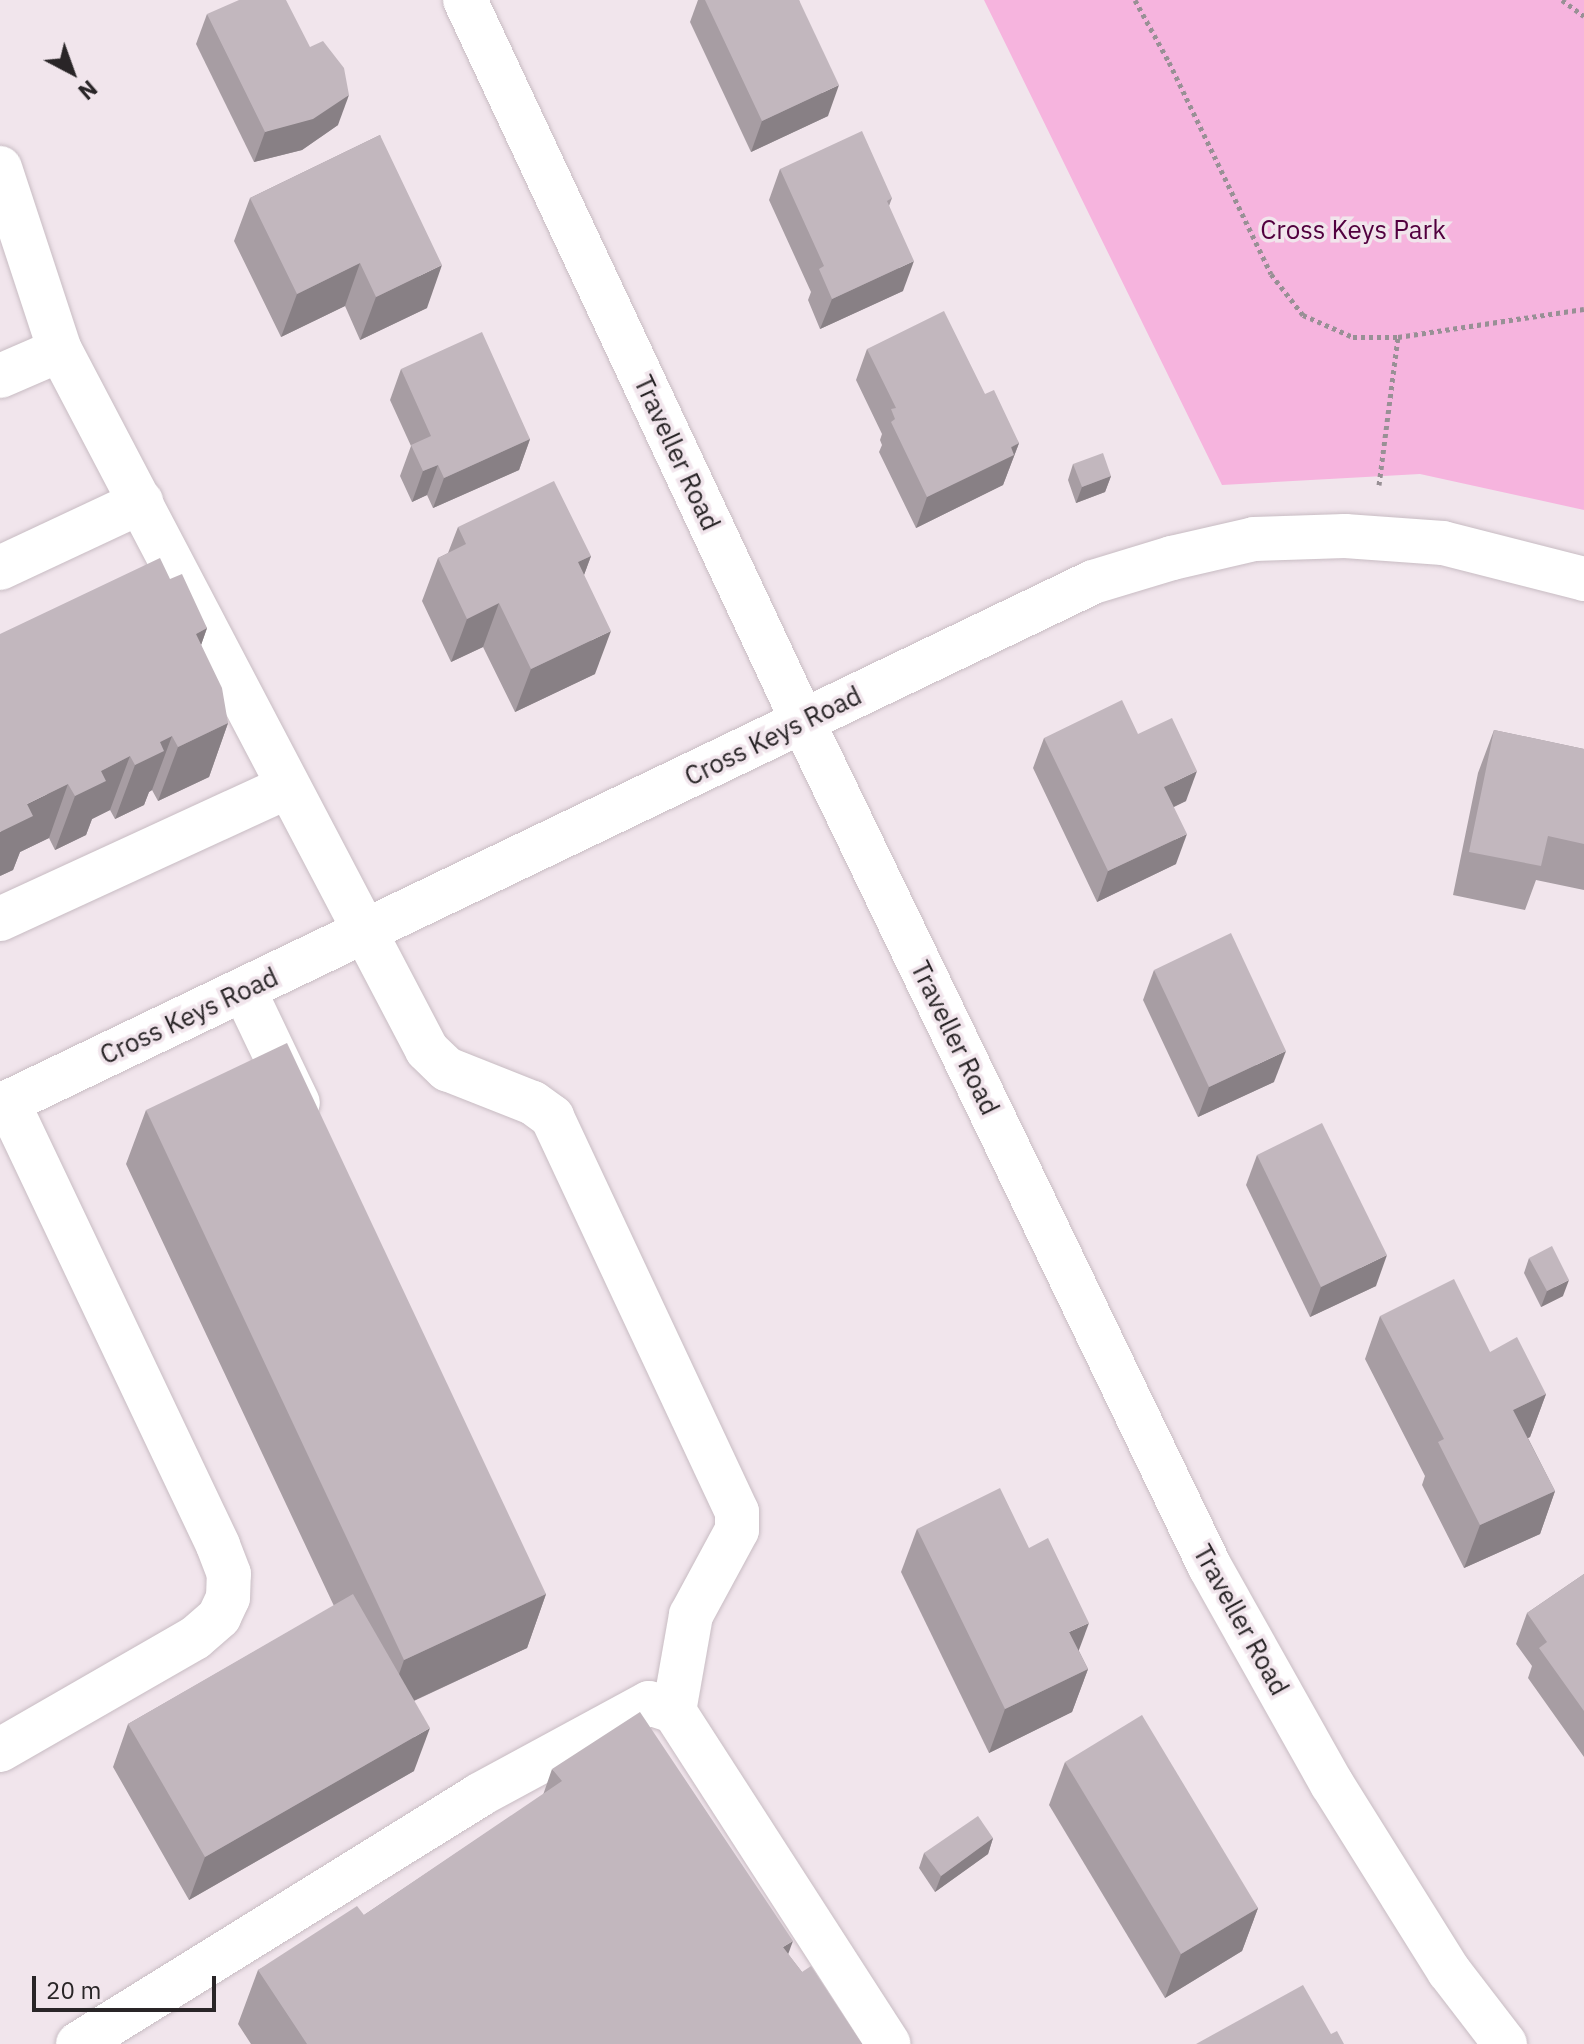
<!DOCTYPE html>
<style>
body{margin:0}
#map{position:relative;width:1584px;height:2044px;overflow:hidden;background:#f1e5ec;font-family:"IBM Plex Sans",sans-serif}
div>[style]{position:absolute}
[style*='--x']{left:calc(var(--x)*1px);top:calc(var(--y)*1px);width:calc(var(--w)*1px);rotate:calc(var(--a)*1deg)}
.green>*{inset:0;background:#f6b4de}
.path>*{height:5px;margin-top:-2.5px;transform-origin:0;background:repeating-linear-gradient(90deg,#989095 0 4px,transparent 0 8px)}
.roads{filter:drop-shadow(0 0 2px #c8bcc3) drop-shadow(0 0 2px #c8bcc3)}
.minor>*{height:44px;margin:-22px;padding:0 22px;transform-origin:22px;border-radius:22px;background:#fff}
.wall>*{inset:0;background:#a79da3}
.shaded-wall>*{inset:0;background:#888085}
.building>*{inset:0;background:#c2b7be}
span{translate:-50% -50%;white-space:nowrap;text-align:center;line-height:1.15;-webkit-text-stroke:7px #f1e5ec;paint-order:stroke}
.park-label{font-size:26px;color:#52003f}
.street-label{font-size:26px;color:#292527}
.north{position:absolute;left:32px;top:32px;width:80px;height:80px;-webkit-text-stroke:6px #f1e5ec;paint-order:stroke;rotate:139deg;font-size:22px;font-weight:700;line-height:32px;text-align:center;color:#292527}
.north::after{content:'';display:block;margin:auto;width:28px;height:36px;background:#292527;clip-path:polygon(50% 0,100% 100%,50% 72%,0 100%)}
.scale{position:absolute;left:32px;top:1976px;width:184px;height:36px;box-sizing:border-box;border:4px solid #292527;border-top:0;padding-left:10px;font-size:24px;line-height:28px;white-space:nowrap;color:#292527;-webkit-text-stroke:6px #f1e5ec;paint-order:stroke}
</style>
<div id="map">
<div class="green">
<div style="clip-path:polygon(984px 0,1584px 0,1584px 510px,1420px 474px,1222px 485px)"></div>
</div>
<div class="path">
<div style="--x:1135;--y:0;--w:71;--a:61.3"></div>
<div style="--x:1169;--y:62;--w:235;--a:64.3"></div>
<div style="--x:1271;--y:274;--w:52;--a:52"></div>
<div style="--x:1303;--y:315;--w:55;--a:23.7"></div>
<div style="--x:1353;--y:337;--w:45;--a:0"></div>
<div style="--x:1398;--y:337;--w:188;--a:-8.6"></div>
<div style="--x:1562;--y:0;--w:27;--a:36"></div>
<div style="--x:1379;--y:485;--w:149;--a:-82.7"></div>
</div>
<div class="roads">
<div class="minor">
<div style="--x:465;--y:0;--w:797;--a:64.91"></div>
<div style="--x:803;--y:722;--w:938;--a:64.28"></div>
<div style="--x:1210;--y:1567;--w:249;--a:60.7"></div>
<div style="--x:1332;--y:1784;--w:221;--a:58"></div>
<div style="--x:1449;--y:1971;--w:92;--a:52.5"></div>
<div style="--x:0;--y:168;--w:192;--a:71.8"></div>
<div style="--x:60;--y:350;--w:790;--a:62.33"></div>
<div style="--x:427;--y:1050;--w:28;--a:44"></div>
<div style="--x:447;--y:1069;--w:92;--a:21.6"></div>
<div style="--x:533;--y:1103;--w:24;--a:36"></div>
<div style="--x:552;--y:1117;--w:436;--a:64.9"></div>
<div style="--x:737;--y:1512;--w:18;--a:90"></div>
<div style="--x:737;--y:1530;--w:97;--a:118.4"></div>
<div style="--x:691;--y:1615;--w:97;--a:100"></div>
<div style="--x:0;--y:376;--w:65;--a:-23.4"></div>
<div style="--x:0;--y:568;--w:156;--a:-25.1"></div>
<div style="--x:0;--y:919;--w:316;--a:-24.7"></div>
<div style="--x:244;--y:990;--w:125;--a:64.5"></div>
<div style="--x:0;--y:1106;--w:1212;--a:-25.61"></div>
<div style="--x:1093;--y:582;--w:83;--a:-16.9"></div>
<div style="--x:1172;--y:558;--w:84;--a:-13"></div>
<div style="--x:1254;--y:539;--w:91;--a:-1.9"></div>
<div style="--x:1345;--y:536;--w:98;--a:4.1"></div>
<div style="--x:1443;--y:543;--w:146;--a:14.3"></div>
<div style="--x:0;--y:1750;--w:225;--a:-29.9"></div>
<div style="--x:195;--y:1638;--w:32;--a:-41"></div>
<div style="--x:219;--y:1617;--w:21;--a:-65"></div>
<div style="--x:228;--y:1598;--w:24;--a:-88"></div>
<div style="--x:229;--y:1574;--w:31;--a:-111"></div>
<div style="--x:218;--y:1545;--w:490;--a:-115.4"></div>
<div style="--x:78;--y:2044;--w:472;--a:-31.8"></div>
<div style="--x:479;--y:1795;--w:193;--a:-28.4"></div>
<div style="--x:649;--y:1703;--w:26;--a:18"></div>
<div style="--x:674;--y:1711;--w:396;--a:57.2"></div>
</div>
</div>
<div class="wall">
<div style="clip-path:polygon(698px 0,799px 0,828px 116px,751px 152px,690px 22px)"></div>
<div style="clip-path:polygon(207px 14px,338px 125px,302px 150px,254px 162px,196px 44px)"></div>
<div style="clip-path:polygon(380px 135px,427px 308px,360px 340px,345px 306px,281px 337px,234px 241px,250px 198px)"></div>
<div style="clip-path:polygon(780px 169px,892px 198px,889px 206px,903px 291px,820px 329px,808px 300px,811px 292px,769px 200px)"></div>
<div style="clip-path:polygon(867px 349px,985px 394px,1019px 443px,1003px 485px,916px 528px,879px 452px,882px 445px,880px 440px,882px 434px,856px 380px)"></div>
<div style="clip-path:polygon(401px 369px,530px 439px,519px 470px,433px 508px,427px 495px,412px 502px,400px 476px,411px 446px,390px 400px)"></div>
<div style="clip-path:polygon(1073px 464px,1111px 476px,1105px 492px,1076px 503px,1068px 480px)"></div>
<div style="clip-path:polygon(458px 527px,591px 556px,584px 575px,595px 674px,515px 712px,483px 647px,451px 662px,422px 601px,438px 558px,448px 553px)"></div>
<div style="clip-path:polygon(170px 579px,207px 628px,201px 645px,228px 723px,209px 777px,158px 801px,152px 790px,149px 792px,144px 805px,115px 819px,110px 810px,92px 819px,86px 835px,55px 850px,49px 838px,20px 852px,13px 870px,0 876px)"></div>
<div style="clip-path:polygon(1494px 730px,1584px 749px,1584px 890px,1536px 880px,1525px 910px,1453px 895px,1478px 773px)"></div>
<div style="clip-path:polygon(1138px 734px,1186px 801px,1174px 807px,1176px 864px,1097px 902px,1033px 768px,1044px 738px)"></div>
<div style="clip-path:polygon(1154px 970px,1274px 1082px,1198px 1117px,1143px 1000px)"></div>
<div style="clip-path:polygon(146px 1110px,546px 1594px,527px 1648px,414px 1701px,414px 1771px,189px 1900px,113px 1767px,128px 1724px,334px 1606px,126px 1164px)"></div>
<div style="clip-path:polygon(1257px 1155px,1376px 1286px,1310px 1317px,1246px 1185px)"></div>
<div style="clip-path:polygon(1529px 1258px,1563px 1296px,1541px 1307px,1524px 1273px)"></div>
<div style="clip-path:polygon(1380px 1316px,1490px 1352px,1546px 1394px,1530px 1437px,1528px 1438px,1555px 1491px,1540px 1534px,1464px 1568px,1422px 1485px,1425px 1476px,1365px 1359px)"></div>
<div style="clip-path:polygon(917px 1529px,1079px 1651px,1088px 1669px,1072px 1712px,989px 1753px,901px 1572px)"></div>
<div style="clip-path:polygon(1584px 1574px,1584px 1757px,1528px 1678px,1532px 1666px,1516px 1644px,1527px 1613px)"></div>
<div style="clip-path:polygon(1065px 1762px,1258px 1908px,1242px 1951px,1165px 1998px,1049px 1805px)"></div>
<div style="clip-path:polygon(552px 1769px,788px 1954px,802px 1972px,862px 2044px,251px 2044px,238px 2024px,258px 1970px,364px 1915px,543px 1795px)"></div>
<div style="clip-path:polygon(993px 1838px,988px 1854px,935px 1892px,919px 1868px,924px 1853px)"></div>
</div>
<div class="shaded-wall">
<div style="clip-path:polygon(839px 85px,828px 116px,751px 152px,762px 121px)"></div>
<div style="clip-path:polygon(349px 95px,338px 125px,302px 150px,254px 162px,265px 132px)"></div>
<div style="clip-path:polygon(914px 261px,903px 291px,820px 329px,832px 299px)"></div>
<div style="clip-path:polygon(360px 263px,345px 306px,281px 337px,297px 294px)"></div>
<div style="clip-path:polygon(442px 265px,427px 308px,360px 340px,376px 297px)"></div>
<div style="clip-path:polygon(530px 439px,519px 470px,433px 508px,444px 478px)"></div>
<div style="clip-path:polygon(1019px 443px,1003px 485px,916px 528px,927px 497px)"></div>
<div style="clip-path:polygon(438px 465px,427px 495px,412px 502px,423px 471px)"></div>
<div style="clip-path:polygon(1111px 476px,1105px 492px,1076px 503px,1082px 487px)"></div>
<div style="clip-path:polygon(591px 556px,575px 599px,578px 562px)"></div>
<div style="clip-path:polygon(499px 603px,483px 647px,451px 662px,467px 619px)"></div>
<div style="clip-path:polygon(207px 628px,188px 682px,196px 634px)"></div>
<div style="clip-path:polygon(611px 631px,595px 674px,515px 712px,531px 669px)"></div>
<div style="clip-path:polygon(228px 723px,209px 777px,158px 801px,178px 747px)"></div>
<div style="clip-path:polygon(172px 736px,152px 790px,149px 792px,144px 805px,115px 819px,135px 765px,160px 742px)"></div>
<div style="clip-path:polygon(130px 756px,110px 810px,92px 819px,86px 835px,55px 850px,75px 796px,101px 771px)"></div>
<div style="clip-path:polygon(1197px 771px,1186px 801px,1152px 817px,1164px 787px)"></div>
<div style="clip-path:polygon(68px 784px,49px 838px,20px 852px,13px 870px,0 876px,0 832px,27px 804px)"></div>
<div style="clip-path:polygon(1187px 834px,1176px 864px,1097px 902px,1108px 871px)"></div>
<div style="clip-path:polygon(1286px 1051px,1274px 1082px,1198px 1117px,1209px 1087px)"></div>
<div style="clip-path:polygon(1387px 1255px,1376px 1286px,1310px 1317px,1321px 1287px)"></div>
<div style="clip-path:polygon(1569px 1280px,1563px 1296px,1541px 1307px,1547px 1291px)"></div>
<div style="clip-path:polygon(1546px 1394px,1530px 1437px,1498px 1453px,1513px 1410px)"></div>
<div style="clip-path:polygon(1555px 1491px,1540px 1534px,1464px 1568px,1480px 1525px)"></div>
<div style="clip-path:polygon(546px 1594px,527px 1648px,385px 1714px,404px 1660px)"></div>
<div style="clip-path:polygon(1089px 1623px,1073px 1666px,1069px 1632px)"></div>
<div style="clip-path:polygon(1088px 1669px,1072px 1712px,989px 1753px,1005px 1709px)"></div>
<div style="clip-path:polygon(430px 1728px,414px 1771px,189px 1900px,205px 1857px)"></div>
<div style="clip-path:polygon(993px 1838px,988px 1854px,935px 1892px,941px 1876px)"></div>
<div style="clip-path:polygon(1258px 1908px,1242px 1951px,1165px 1998px,1181px 1954px)"></div>
<div style="clip-path:polygon(793px 1941px,773px 1995px,783px 1947px)"></div>
</div>
<div class="building">
<div style="clip-path:polygon(239px 0,286px 0,310px 47px,323px 41px,344px 68px,349px 95px,313px 119px,265px 132px,207px 14px)"></div>
<div style="clip-path:polygon(705px 0,799px 0,839px 85px,762px 121px)"></div>
<div style="clip-path:polygon(862px 131px,892px 198px,887px 201px,914px 261px,832px 299px,819px 269px,824px 266px,780px 169px)"></div>
<div style="clip-path:polygon(380px 135px,442px 265px,376px 297px,360px 263px,297px 294px,250px 198px)"></div>
<div style="clip-path:polygon(944px 311px,985px 394px,994px 390px,1019px 443px,1011px 447px,1014px 455px,927px 497px,891px 422px,895px 419px,891px 409px,896px 408px,867px 349px)"></div>
<div style="clip-path:polygon(482px 332px,530px 439px,444px 478px,438px 465px,423px 471px,411px 445px,431px 436px,401px 369px)"></div>
<div style="clip-path:polygon(1103px 453px,1111px 476px,1082px 487px,1073px 464px)"></div>
<div style="clip-path:polygon(554px 481px,591px 556px,578px 562px,611px 631px,531px 669px,499px 603px,467px 619px,438px 558px,466px 544px,458px 527px)"></div>
<div style="clip-path:polygon(160px 558px,170px 579px,182px 574px,207px 628px,196px 634px,222px 688px,228px 723px,178px 747px,172px 736px,160px 742px,164px 751px,135px 765px,130px 756px,101px 771px,106px 781px,75px 796px,68px 784px,27px 804px,33px 816px,0 832px,0 634px)"></div>
<div style="clip-path:polygon(1122px 700px,1138px 734px,1172px 718px,1197px 771px,1164px 787px,1187px 834px,1108px 871px,1044px 738px)"></div>
<div style="clip-path:polygon(1494px 730px,1584px 749px,1584px 844px,1548px 836px,1541px 866px,1469px 852px)"></div>
<div style="clip-path:polygon(1231px 933px,1286px 1051px,1209px 1087px,1154px 970px)"></div>
<div style="clip-path:polygon(287px 1043px,546px 1594px,404px 1660px,146px 1110px)"></div>
<div style="clip-path:polygon(1322px 1123px,1387px 1255px,1321px 1287px,1257px 1155px)"></div>
<div style="clip-path:polygon(1552px 1246px,1569px 1280px,1547px 1291px,1529px 1258px)"></div>
<div style="clip-path:polygon(1454px 1279px,1490px 1352px,1517px 1337px,1546px 1394px,1513px 1410px,1555px 1491px,1480px 1525px,1438px 1442px,1444px 1439px,1380px 1316px)"></div>
<div style="clip-path:polygon(1000px 1488px,1029px 1548px,1048px 1538px,1089px 1623px,1069px 1632px,1088px 1669px,1005px 1709px,917px 1529px)"></div>
<div style="clip-path:polygon(1584px 1574px,1584px 1711px,1539px 1648px,1547px 1642px,1527px 1613px)"></div>
<div style="clip-path:polygon(353px 1594px,430px 1728px,205px 1857px,128px 1724px)"></div>
<div style="clip-path:polygon(640px 1712px,793px 1941px,783px 1947px,802px 1972px,811px 1966px,862px 2044px,307px 2044px,258px 1970px,357px 1906px,364px 1915px,562px 1781px,552px 1769px)"></div>
<div style="clip-path:polygon(1142px 1715px,1258px 1908px,1181px 1954px,1065px 1762px)"></div>
<div style="clip-path:polygon(978px 1816px,993px 1838px,941px 1876px,924px 1853px)"></div>
<div style="clip-path:polygon(1303px 1985px,1331px 2034px,1337px 2031px,1344px 2044px,1196px 2044px)"></div>
</div>
<div class="park-label">
<span style="left:1353px;top:230px">Cross Keys Park</span>
</div>
<div class="street-label">
<span style="left:677px;top:453px;rotate:65deg">Traveller Road</span>
<span style="left:773px;top:736px;rotate:-26deg">Cross Keys Road</span>
<span style="left:189px;top:1016px;rotate:-25deg">Cross Keys Road</span>
<span style="left:955px;top:1038px;rotate:64deg">Traveller Road</span>
<span style="left:1241px;top:1620px;rotate:61deg">Traveller Road</span>
</div>
<div class="north">N</div>
<div class="scale">20 m</div>
</div>
